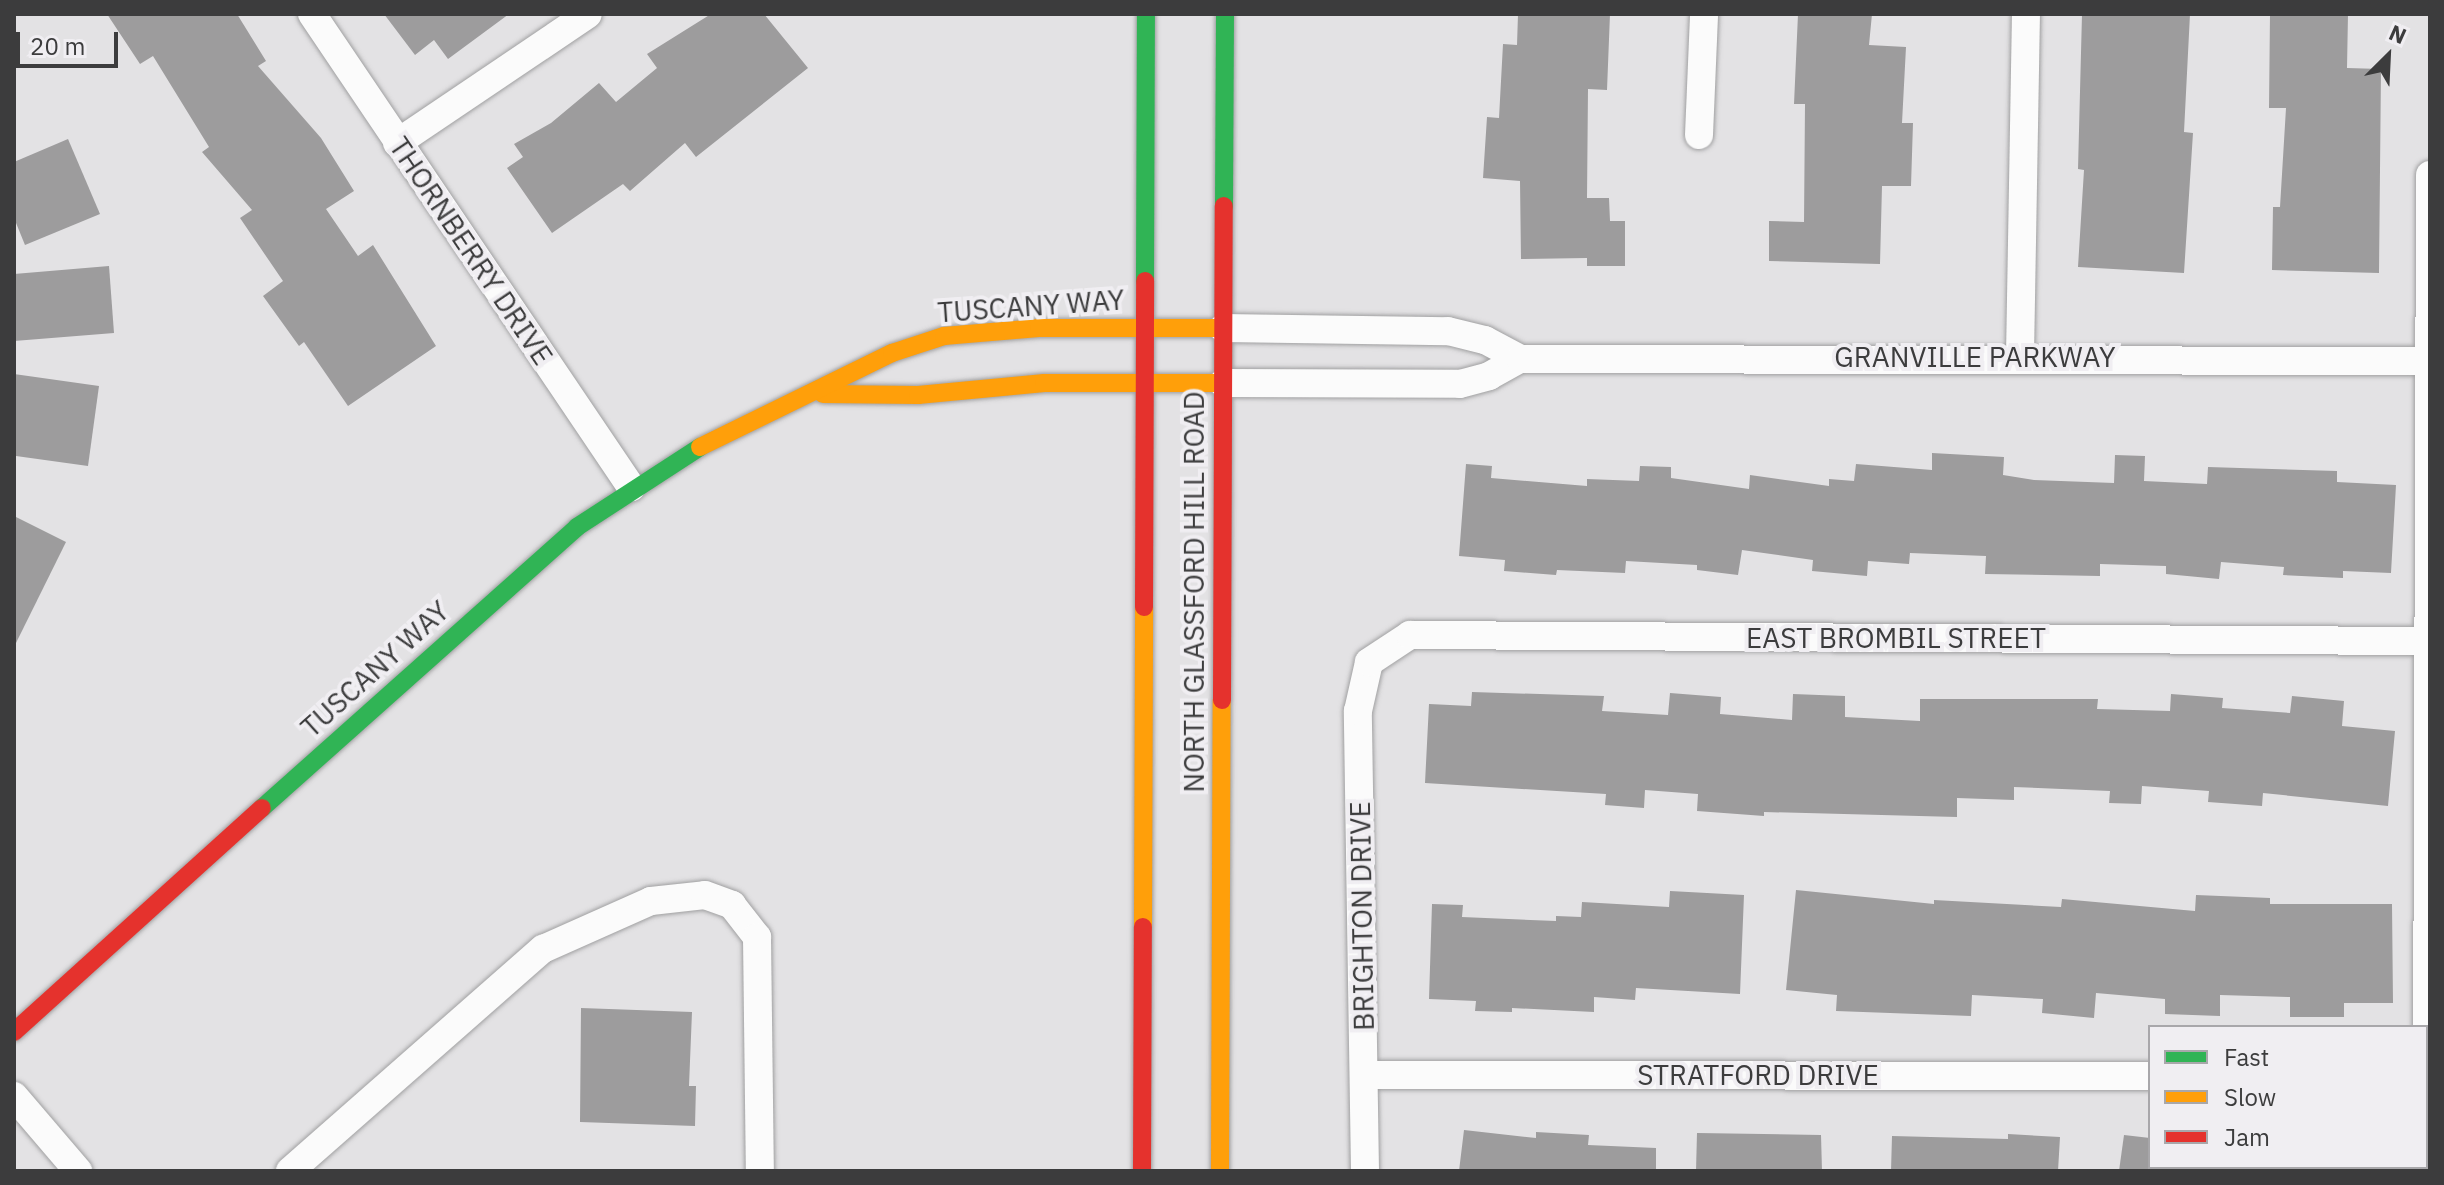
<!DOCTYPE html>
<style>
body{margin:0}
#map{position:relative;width:2444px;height:1185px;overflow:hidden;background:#e3e2e4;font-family:"IBM Plex Sans",sans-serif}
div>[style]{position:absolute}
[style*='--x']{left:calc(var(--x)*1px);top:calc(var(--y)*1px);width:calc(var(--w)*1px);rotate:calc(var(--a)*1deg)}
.building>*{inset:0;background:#9d9c9d}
.roads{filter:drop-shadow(0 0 2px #a0a0a1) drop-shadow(0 0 2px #a0a0a1)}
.street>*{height:28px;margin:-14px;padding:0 14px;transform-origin:14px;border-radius:14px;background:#fbfbfb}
.fast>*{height:18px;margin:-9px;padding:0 9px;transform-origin:9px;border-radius:9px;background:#30b455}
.slow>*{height:18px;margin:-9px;padding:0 9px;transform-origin:9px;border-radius:9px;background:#ff9f0a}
.jam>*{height:18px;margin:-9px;padding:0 9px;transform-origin:9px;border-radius:9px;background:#e5322d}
span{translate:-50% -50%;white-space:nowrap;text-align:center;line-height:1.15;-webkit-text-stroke:8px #f0eef2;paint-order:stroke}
.street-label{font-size:28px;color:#3c3c3d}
.frame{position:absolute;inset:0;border:16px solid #3c3c3d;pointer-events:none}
.legend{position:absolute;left:2148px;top:1025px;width:280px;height:144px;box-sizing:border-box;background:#f0eef2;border:2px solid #a8a7aa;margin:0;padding:10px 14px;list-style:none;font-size:24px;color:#3c3c3d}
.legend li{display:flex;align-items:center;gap:16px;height:40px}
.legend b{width:40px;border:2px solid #a8a7aa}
.north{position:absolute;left:2348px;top:16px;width:80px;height:80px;-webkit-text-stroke:6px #f0eef2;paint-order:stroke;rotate:24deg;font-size:22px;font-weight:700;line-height:32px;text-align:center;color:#3c3c3d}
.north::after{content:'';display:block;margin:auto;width:28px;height:36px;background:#3c3c3d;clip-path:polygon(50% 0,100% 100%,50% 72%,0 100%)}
.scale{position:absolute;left:16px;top:32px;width:102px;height:36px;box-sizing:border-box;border:4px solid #3c3c3d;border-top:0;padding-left:10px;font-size:24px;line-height:28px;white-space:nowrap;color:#3c3c3d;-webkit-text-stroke:6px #f0eef2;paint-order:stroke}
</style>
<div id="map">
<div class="building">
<div style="clip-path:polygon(107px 14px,237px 14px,266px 61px,258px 66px,321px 138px,354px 191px,326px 209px,358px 256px,373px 245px,436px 346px,348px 406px,304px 342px,299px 346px,263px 296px,283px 281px,240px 218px,252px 210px,202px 152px,209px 147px,153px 56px,140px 64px)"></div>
<div style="clip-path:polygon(384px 14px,509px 14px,448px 59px,434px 40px,415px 55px)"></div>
<div style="clip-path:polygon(711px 14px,764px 14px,808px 68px,696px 157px,685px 143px,630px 191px,623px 184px,552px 233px,507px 168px,523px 157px,514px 144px,551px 123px,599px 83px,616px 102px,657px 68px,647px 54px)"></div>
<div style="clip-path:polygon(1518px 14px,1610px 14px,1607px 90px,1588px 89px,1587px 198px,1609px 198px,1610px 221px,1625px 221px,1625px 266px,1587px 266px,1587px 258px,1521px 259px,1520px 181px,1483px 178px,1487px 117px,1499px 118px,1503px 44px,1517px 45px)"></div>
<div style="clip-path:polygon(1798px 14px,1872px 14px,1869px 45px,1906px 47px,1902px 123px,1913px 123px,1911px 186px,1882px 186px,1880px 264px,1769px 261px,1769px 221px,1804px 222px,1805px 104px,1794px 104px)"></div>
<div style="clip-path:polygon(2082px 14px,2190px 14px,2184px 132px,2193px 133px,2184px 273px,2078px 267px,2084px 170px,2078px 169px)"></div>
<div style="clip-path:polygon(2270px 14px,2348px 14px,2347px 68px,2381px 69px,2379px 273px,2272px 270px,2273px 207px,2280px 207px,2286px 108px,2269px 108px)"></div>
<div style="clip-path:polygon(68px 139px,100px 214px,25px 245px,14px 218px,14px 162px)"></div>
<div style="clip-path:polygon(109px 266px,114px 333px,14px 341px,14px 274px)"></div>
<div style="clip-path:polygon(14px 374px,99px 386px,88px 466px,16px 456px)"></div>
<div style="clip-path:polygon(1932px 453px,2004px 457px,2003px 475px,2034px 480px,2114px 483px,2115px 455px,2145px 456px,2144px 481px,2207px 484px,2208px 467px,2337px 471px,2337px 482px,2396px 485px,2391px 573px,2343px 571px,2343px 578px,2283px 575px,2284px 567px,2221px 562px,2219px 579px,2166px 574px,2166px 566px,2100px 564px,2100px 576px,1985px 574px,1986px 556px,1910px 553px,1909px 564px,1868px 561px,1867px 576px,1812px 571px,1813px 560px,1742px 550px,1738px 575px,1697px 570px,1697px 565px,1626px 561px,1625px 573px,1557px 570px,1556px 575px,1504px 571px,1505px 560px,1459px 556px,1466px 464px,1492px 466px,1491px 478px,1587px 486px,1587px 479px,1639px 481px,1640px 466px,1671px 467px,1671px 478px,1749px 489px,1750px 475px,1829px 486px,1829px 479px,1854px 481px,1856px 464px,1932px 470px)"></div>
<div style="clip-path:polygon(14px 516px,66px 542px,14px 647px)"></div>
<div style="clip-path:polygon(1472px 692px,1604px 696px,1602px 711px,1668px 715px,1670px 693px,1721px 697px,1720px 714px,1792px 720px,1793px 694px,1845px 696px,1845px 717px,1920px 721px,1920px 699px,2098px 699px,2097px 709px,2170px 711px,2171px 694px,2223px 698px,2222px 708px,2290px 713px,2292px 696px,2344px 701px,2342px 726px,2395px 731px,2388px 806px,2263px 793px,2262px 806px,2208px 802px,2209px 791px,2142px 786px,2141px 804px,2109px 803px,2110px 791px,2014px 787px,2014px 800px,1957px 798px,1957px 817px,1764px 812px,1764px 816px,1697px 811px,1698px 794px,1645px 790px,1644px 808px,1605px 805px,1606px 794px,1425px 783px,1429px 704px,1471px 706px)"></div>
<div style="clip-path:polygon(1796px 890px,1934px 904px,1934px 900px,2061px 907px,2062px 899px,2195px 911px,2196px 895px,2270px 898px,2270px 904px,2392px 904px,2393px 1003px,2344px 1003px,2344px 1017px,2290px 1017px,2290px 997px,2220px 995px,2220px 1016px,2165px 1014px,2165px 999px,2096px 993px,2094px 1018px,2042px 1013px,2043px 999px,1972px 995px,1971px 1016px,1836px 1011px,1837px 995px,1786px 990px)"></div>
<div style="clip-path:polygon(1670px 891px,1744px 895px,1740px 994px,1636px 988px,1635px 1000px,1594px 997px,1594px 1012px,1512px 1008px,1512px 1012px,1475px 1011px,1476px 1001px,1429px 999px,1432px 904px,1463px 905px,1462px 917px,1556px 921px,1556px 916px,1581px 917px,1582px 902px,1669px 907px)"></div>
<div style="clip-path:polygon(581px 1008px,692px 1012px,689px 1086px,696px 1086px,695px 1126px,580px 1122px)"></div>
<div style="clip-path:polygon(1464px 1130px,1536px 1138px,1536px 1132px,1589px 1135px,1588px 1145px,1656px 1148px,1656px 1171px,1459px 1171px)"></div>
<div style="clip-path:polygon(1697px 1133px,1821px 1135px,1822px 1171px,1696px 1171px)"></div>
<div style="clip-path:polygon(2008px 1134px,2060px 1137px,2058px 1171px,1891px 1171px,1892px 1136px,2008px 1139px)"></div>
<div style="clip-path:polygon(2124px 1135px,2150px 1138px,2150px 1171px,2119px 1171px)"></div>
</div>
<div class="roads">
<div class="street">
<div style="--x:312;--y:14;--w:571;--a:56"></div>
<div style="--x:1699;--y:135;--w:121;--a:-87.6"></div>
<div style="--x:397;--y:143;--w:230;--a:-34"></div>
<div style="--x:1223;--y:328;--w:225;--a:0.8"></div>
<div style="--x:1448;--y:331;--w:38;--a:14"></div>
<div style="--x:1485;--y:340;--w:40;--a:28"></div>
<div style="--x:2020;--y:356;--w:342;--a:-89"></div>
<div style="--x:1223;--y:383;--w:237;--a:0.2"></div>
<div style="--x:1460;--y:384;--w:30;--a:-15"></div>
<div style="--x:1489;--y:376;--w:35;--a:-29"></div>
<div style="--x:1520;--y:359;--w:910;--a:0.13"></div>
<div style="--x:1365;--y:1075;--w:785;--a:0.07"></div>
<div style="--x:2427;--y:1076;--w:901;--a:-89.81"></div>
<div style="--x:14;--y:1096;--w:99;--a:49.5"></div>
<div style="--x:290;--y:1171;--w:337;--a:-41.3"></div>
<div style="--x:543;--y:949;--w:118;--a:-24"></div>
<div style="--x:651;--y:901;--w:54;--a:-6.3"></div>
<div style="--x:705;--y:895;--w:29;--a:20"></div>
<div style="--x:732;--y:905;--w:41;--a:52"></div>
<div style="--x:757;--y:937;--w:234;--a:89.3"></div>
<div style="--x:1365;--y:1171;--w:460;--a:-90.9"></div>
<div style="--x:1358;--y:711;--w:50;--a:-77.3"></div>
<div style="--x:1369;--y:662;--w:49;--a:-33.4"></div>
<div style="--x:1410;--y:635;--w:1020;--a:0.34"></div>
</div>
<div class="fast">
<div style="--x:1224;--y:206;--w:192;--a:-89.7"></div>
<div style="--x:1145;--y:281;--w:267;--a:-89.8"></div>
<div style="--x:262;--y:808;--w:422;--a:-41.7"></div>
<div style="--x:577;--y:527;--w:147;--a:-33"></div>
</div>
<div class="slow">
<div style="--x:823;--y:394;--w:95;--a:0.6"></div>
<div style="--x:918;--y:395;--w:127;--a:-5.4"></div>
<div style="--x:1044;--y:383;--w:179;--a:0"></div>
<div style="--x:700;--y:447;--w:214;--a:-26.1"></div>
<div style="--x:892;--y:353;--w:55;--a:-18.1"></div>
<div style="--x:944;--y:336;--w:95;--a:-4.8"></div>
<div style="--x:1039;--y:328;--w:184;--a:0"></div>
<div style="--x:1143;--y:927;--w:320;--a:-89.8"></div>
<div style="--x:1220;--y:1171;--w:471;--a:-89.8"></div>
</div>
<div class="jam">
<div style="--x:1144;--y:607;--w:326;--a:-89.8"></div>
<div style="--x:1222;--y:700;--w:494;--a:-89.8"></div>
<div style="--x:14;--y:1032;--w:334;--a:-42.1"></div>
<div style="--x:1142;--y:1171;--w:244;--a:-89.8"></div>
</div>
</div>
<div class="street-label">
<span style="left:471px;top:251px;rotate:56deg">THORNBERRY DRIVE</span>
<span style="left:1031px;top:306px;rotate:-4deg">TUSCANY WAY</span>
<span style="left:1975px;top:357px">GRANVILLE PARKWAY</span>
<span style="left:1194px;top:592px;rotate:-90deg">NORTH GLASSFORD HILL ROAD</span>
<span style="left:1896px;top:638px">EAST BROMBIL STREET</span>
<span style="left:375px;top:669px;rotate:-42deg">TUSCANY WAY</span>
<span style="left:1362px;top:916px;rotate:-91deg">BRIGHTON DRIVE</span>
<span style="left:1758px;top:1075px">STRATFORD DRIVE</span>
</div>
<div class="frame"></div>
<ul class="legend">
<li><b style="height:10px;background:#30b455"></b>Fast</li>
<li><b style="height:10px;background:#ff9f0a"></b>Slow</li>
<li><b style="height:10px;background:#e5322d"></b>Jam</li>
</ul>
<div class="north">N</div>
<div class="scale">20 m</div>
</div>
